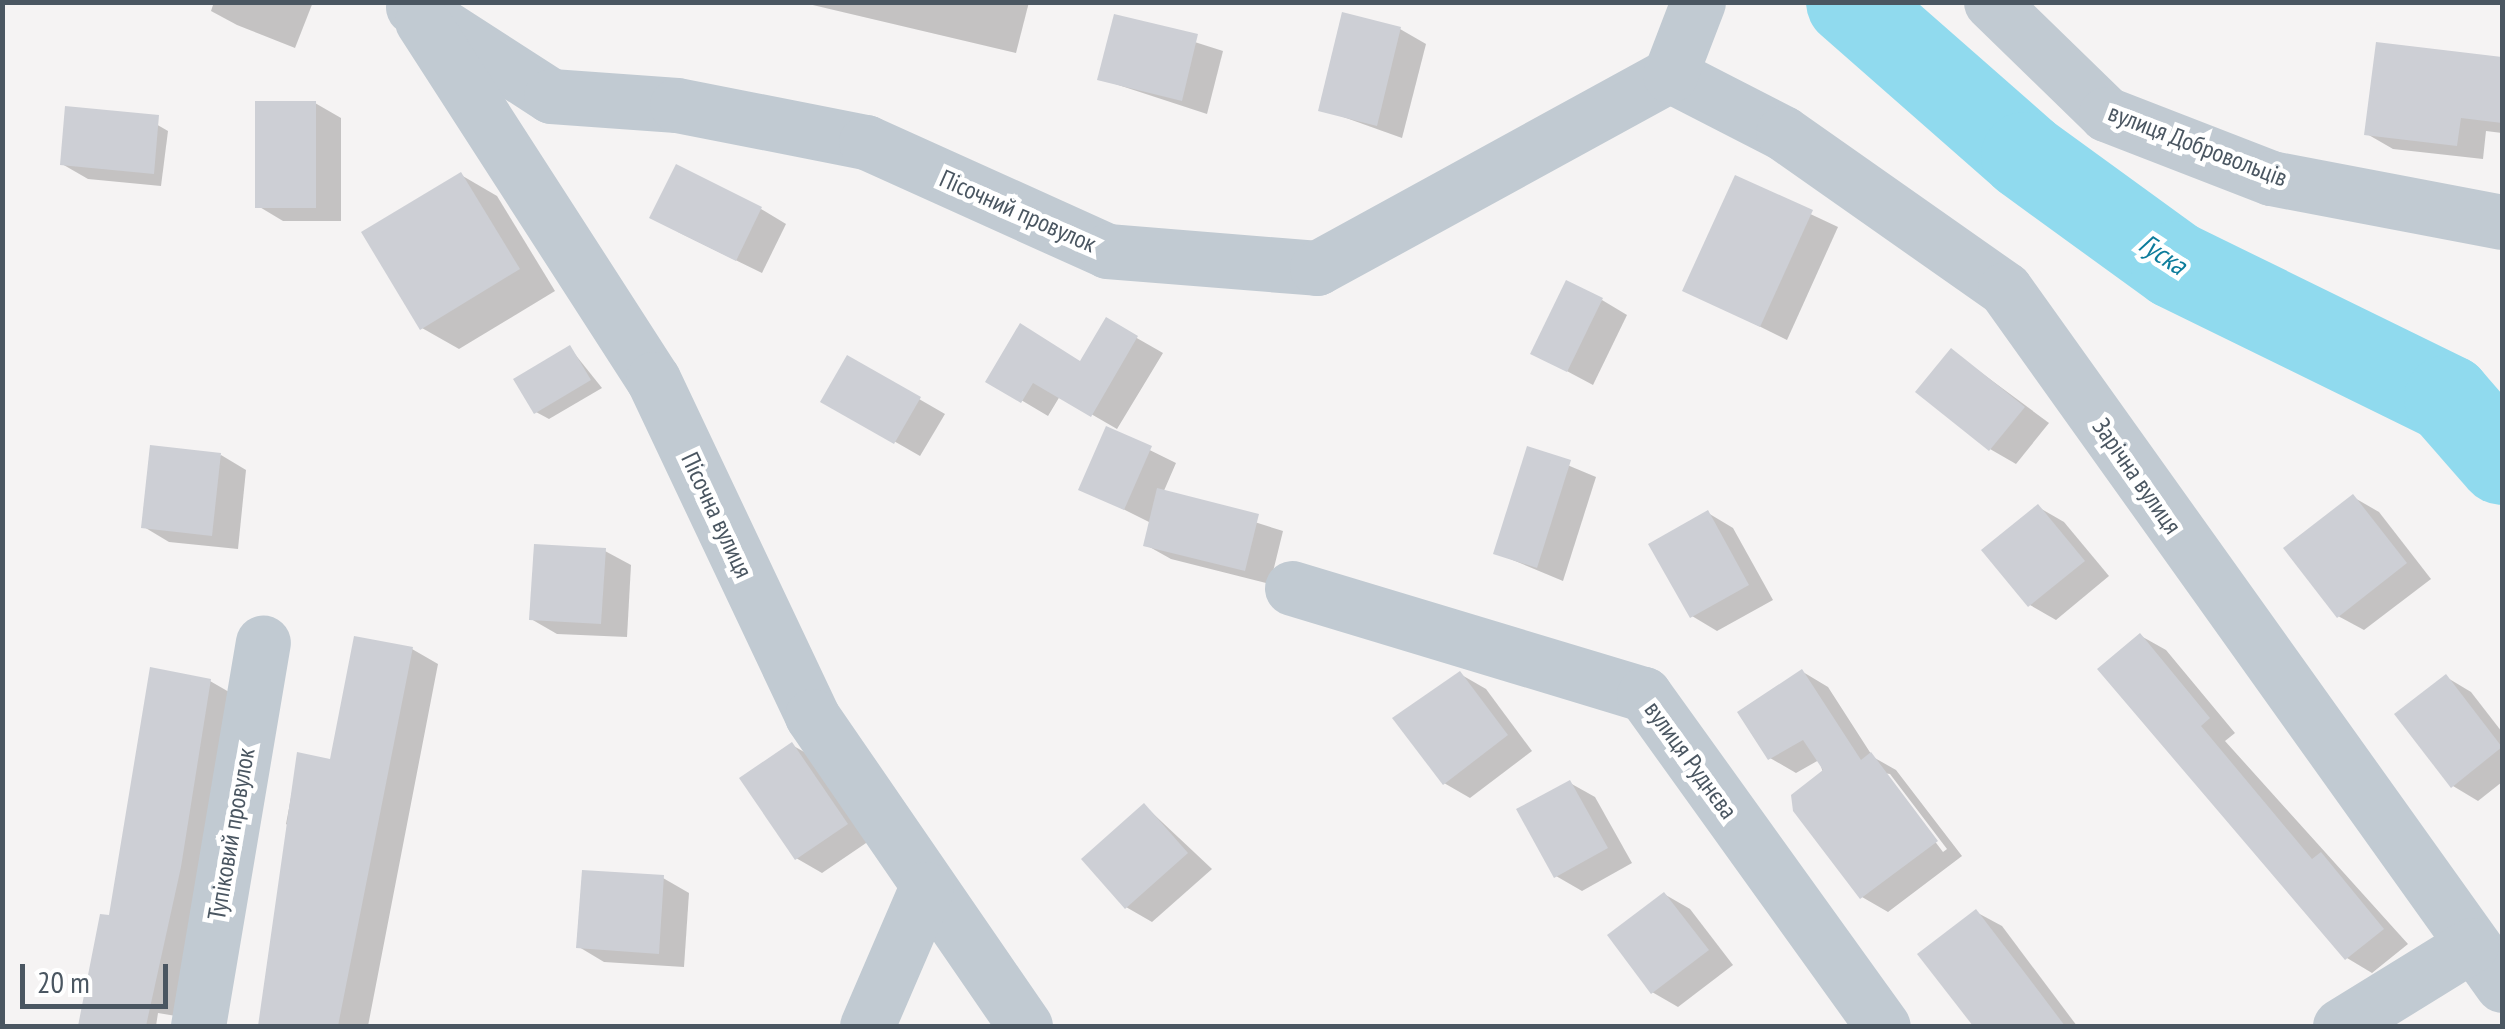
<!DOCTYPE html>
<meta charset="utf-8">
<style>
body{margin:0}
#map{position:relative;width:2505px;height:1029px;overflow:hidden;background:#f5f3f3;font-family:"PT Sans Narrow",sans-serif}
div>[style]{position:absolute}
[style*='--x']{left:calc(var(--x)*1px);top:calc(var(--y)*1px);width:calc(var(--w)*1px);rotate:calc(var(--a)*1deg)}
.shadow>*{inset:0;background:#0003}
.river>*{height:88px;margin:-44px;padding:0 44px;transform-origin:44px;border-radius:44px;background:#90daee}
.building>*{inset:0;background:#cdcfd5}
.minor>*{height:55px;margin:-27.5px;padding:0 27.5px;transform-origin:27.5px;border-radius:27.5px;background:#c1cad2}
span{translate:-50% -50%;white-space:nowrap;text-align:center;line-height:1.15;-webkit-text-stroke:9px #fff;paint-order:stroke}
.street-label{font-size:25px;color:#4a5661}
.water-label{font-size:28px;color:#0c7c9b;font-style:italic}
.frame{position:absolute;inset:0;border:5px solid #4a5661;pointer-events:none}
.scale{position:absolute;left:20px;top:964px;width:148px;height:45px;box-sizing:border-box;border:5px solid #4a5661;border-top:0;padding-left:12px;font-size:30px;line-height:35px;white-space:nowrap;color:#4a5661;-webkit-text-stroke:8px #fff;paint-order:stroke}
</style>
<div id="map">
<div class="shadow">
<div style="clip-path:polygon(214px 2px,313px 2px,295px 48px,237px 25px,211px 11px)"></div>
<div style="clip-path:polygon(800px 2px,1029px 2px,1016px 53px)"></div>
<div style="clip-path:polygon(1116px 17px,1223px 51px,1207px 114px,1100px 79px)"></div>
<div style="clip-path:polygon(1400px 29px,1426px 44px,1402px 138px,1321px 109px)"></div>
<div style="clip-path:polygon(2378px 44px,2502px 62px,2502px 133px,2486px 131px,2483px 159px,2393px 149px,2367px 134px)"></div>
<div style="clip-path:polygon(315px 103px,341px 118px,341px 221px,283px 221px,258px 206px)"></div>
<div style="clip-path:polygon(142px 116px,168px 131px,161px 186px,88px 179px,62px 164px)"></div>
<div style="clip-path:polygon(461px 175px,497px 196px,555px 291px,459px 349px,422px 328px)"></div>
<div style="clip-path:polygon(1736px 179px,1838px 227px,1787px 340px,1686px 290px)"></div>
<div style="clip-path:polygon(761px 209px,786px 224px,762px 273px,678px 232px)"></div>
<div style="clip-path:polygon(1602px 300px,1627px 315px,1593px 385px,1533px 353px)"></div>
<div style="clip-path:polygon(1107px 321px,1163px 353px,1117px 429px,1060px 396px,1048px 416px,989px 381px,1082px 363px)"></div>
<div style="clip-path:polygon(570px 348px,602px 388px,549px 419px,536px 412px)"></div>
<div style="clip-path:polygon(1952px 351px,2049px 423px,2016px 464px,1990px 449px)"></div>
<div style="clip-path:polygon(848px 358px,945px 414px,920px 456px,824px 401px)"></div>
<div style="clip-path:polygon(1107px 429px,1176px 463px,1163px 493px,1283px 531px,1270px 584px,1171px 559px,1146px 545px,1151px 523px,1081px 488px)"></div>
<div style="clip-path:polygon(1529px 449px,1596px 477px,1563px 581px,1496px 553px)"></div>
<div style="clip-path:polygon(221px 455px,246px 470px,238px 549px,169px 542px,144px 527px)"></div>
<div style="clip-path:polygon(2353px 497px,2379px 512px,2431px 579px,2364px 630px,2338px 616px)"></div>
<div style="clip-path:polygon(2038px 507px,2064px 522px,2109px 576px,2056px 620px,2030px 605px)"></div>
<div style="clip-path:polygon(1708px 513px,1733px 528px,1773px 600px,1717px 631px,1692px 616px)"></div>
<div style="clip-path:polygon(605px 551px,631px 565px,627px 637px,557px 634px,531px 619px)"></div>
<div style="clip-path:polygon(2141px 636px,2166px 650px,2235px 733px,2225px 741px,2408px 944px,2372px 973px,2347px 958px)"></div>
<div style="clip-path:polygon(412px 649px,438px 664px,368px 1026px,260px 1026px,295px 830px,286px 824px,299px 755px,332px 762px)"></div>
<div style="clip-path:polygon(evenodd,1803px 672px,1828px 687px,1873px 757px,1896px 770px,1962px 856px,1888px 912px,1862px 897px,1819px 760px,1796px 773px,1770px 758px,1803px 672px,1883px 773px,1890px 774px,1947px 849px,1943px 852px,1883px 773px)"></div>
<div style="clip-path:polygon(1460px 674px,1486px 689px,1532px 751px,1470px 798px,1444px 783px)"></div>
<div style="clip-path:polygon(2446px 677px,2471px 692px,2502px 732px,2502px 782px,2478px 801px,2453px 786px)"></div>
<div style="clip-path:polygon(210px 681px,236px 696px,176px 1016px,158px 1013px,156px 1026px,80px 1026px,102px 917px,111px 918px)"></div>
<div style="clip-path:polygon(792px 745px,818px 760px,872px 839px,822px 873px,796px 858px)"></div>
<div style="clip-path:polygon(1570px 783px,1595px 797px,1632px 863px,1582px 891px,1556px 876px)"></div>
<div style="clip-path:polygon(1145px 806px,1212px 869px,1152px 922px,1126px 907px)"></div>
<div style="clip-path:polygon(663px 878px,689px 893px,684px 967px,604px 962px,579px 947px)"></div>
<div style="clip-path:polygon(1664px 894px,1690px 909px,1733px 965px,1678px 1007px,1652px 992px)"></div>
<div style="clip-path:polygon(1976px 912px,2002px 926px,2077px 1026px,1975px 1026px,1921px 954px)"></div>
</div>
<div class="river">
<div style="--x:1850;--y:2;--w:233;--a:41.3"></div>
<div style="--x:2025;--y:156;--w:185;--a:36"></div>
<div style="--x:2175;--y:265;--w:304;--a:26.1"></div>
<div style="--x:2448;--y:399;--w:82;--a:48.9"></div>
</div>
<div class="building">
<div style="clip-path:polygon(1342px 12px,1401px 27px,1377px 126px,1318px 111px)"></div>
<div style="clip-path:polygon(1114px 14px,1198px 34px,1182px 101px,1097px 80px)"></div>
<div style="clip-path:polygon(2376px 42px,2502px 57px,2502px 123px,2461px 118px,2457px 146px,2364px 135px)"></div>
<div style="clip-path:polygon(255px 101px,316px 101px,316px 208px,255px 208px)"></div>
<div style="clip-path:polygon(65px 106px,159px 115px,154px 174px,60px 165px)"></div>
<div style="clip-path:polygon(676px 164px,762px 207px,736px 261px,649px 218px)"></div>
<div style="clip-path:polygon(461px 172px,520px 269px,420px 330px,361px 232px)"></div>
<div style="clip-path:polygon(1735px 175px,1813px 210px,1760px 327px,1682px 291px)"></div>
<div style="clip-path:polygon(1566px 280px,1603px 298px,1567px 372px,1530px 354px)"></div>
<div style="clip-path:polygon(1106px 317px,1138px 336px,1091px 417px,1033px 383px,1021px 403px,985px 382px,1020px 323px,1080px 361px)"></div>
<div style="clip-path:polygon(570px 345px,591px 380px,534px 414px,513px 379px)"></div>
<div style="clip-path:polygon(1951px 348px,2025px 407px,1989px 451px,1915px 392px)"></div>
<div style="clip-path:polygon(847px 355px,921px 397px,894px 444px,820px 402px)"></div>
<div style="clip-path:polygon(1106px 426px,1152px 446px,1124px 510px,1078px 490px)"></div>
<div style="clip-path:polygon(150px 445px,221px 453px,212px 536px,141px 528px)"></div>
<div style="clip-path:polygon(1527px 446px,1571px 460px,1537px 568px,1493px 554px)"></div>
<div style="clip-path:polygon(1157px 488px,1259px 514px,1245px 571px,1143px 546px)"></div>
<div style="clip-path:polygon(2353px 494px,2407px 563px,2337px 618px,2283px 548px)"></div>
<div style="clip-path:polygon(2038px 504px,2085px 561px,2028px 607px,1981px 550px)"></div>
<div style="clip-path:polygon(1708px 510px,1749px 585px,1690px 618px,1648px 544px)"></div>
<div style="clip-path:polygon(534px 544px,606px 548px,601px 624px,529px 620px)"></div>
<div style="clip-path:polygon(2140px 633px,2210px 718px,2201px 726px,2312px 859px,2321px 852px,2384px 929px,2345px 960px,2097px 669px)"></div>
<div style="clip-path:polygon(354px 636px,413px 647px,338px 1026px,258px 1026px,297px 752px,330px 759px)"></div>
<div style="clip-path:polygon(150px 667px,211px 679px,181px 867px,146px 1026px,78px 1026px,100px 914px,109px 915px)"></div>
<div style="clip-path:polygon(1802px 669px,1861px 760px,1871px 752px,1938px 841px,1860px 899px,1793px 811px,1791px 795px,1823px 770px,1803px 740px,1768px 760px,1737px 712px)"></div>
<div style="clip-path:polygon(1460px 671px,1508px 735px,1443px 785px,1392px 718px)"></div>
<div style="clip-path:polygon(2446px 674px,2502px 747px,2451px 788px,2394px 714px)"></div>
<div style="clip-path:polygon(792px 742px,848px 824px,795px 860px,739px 778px)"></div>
<div style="clip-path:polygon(1570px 780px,1608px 848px,1554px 878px,1516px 809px)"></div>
<div style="clip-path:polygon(1144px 803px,1188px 853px,1125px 909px,1081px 859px)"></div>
<div style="clip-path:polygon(582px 870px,664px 875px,659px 954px,576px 948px)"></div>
<div style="clip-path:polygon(1664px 892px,1709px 950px,1651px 994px,1607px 935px)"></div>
<div style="clip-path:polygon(1976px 909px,2028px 977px,2065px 1026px,1973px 1026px,1917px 954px)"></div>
</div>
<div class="minor">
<div style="--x:1991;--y:2;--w:161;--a:44.2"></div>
<div style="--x:2106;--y:114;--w:177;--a:21.2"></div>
<div style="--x:2271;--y:178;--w:235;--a:10.8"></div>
<div style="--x:413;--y:7;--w:164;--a:32.8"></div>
<div style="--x:551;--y:96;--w:126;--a:4.1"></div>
<div style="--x:677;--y:105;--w:193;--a:11.1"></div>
<div style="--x:866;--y:142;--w:265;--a:24.3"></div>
<div style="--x:1107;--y:251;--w:211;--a:4.6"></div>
<div style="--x:1317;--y:268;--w:402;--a:-28.7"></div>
<div style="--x:422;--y:21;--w:426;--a:57.2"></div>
<div style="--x:653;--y:379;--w:373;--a:64.7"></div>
<div style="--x:812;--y:716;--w:376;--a:55.5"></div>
<div style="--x:1670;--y:75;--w:127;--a:27.2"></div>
<div style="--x:1783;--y:133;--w:271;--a:35.1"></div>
<div style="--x:2005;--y:289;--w:855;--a:54.47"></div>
<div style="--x:1670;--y:75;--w:78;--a:-69"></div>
<div style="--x:1292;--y:588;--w:368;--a:16.8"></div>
<div style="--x:1644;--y:694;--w:409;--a:54.3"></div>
<div style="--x:198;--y:1026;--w:389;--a:-80.4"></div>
<div style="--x:867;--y:1026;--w:149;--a:-66.7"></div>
<div style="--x:2340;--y:1026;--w:154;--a:-31.7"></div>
</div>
<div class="street-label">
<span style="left:2198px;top:145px;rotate:21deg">вулиця Добровольців</span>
<span style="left:1018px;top:211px;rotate:24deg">Пісочний провулок</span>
<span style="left:2137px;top:476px;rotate:55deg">Зарічна вулиця</span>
<span style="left:717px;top:515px;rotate:65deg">Пісочна вулиця</span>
<span style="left:1691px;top:760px;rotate:54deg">вулиця Руднєва</span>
<span style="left:231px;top:834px;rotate:-80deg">Тупіковий провулок</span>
</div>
<div class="water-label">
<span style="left:2163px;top:254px;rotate:33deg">Гуска</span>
</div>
<div class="frame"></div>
<div class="scale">20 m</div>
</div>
